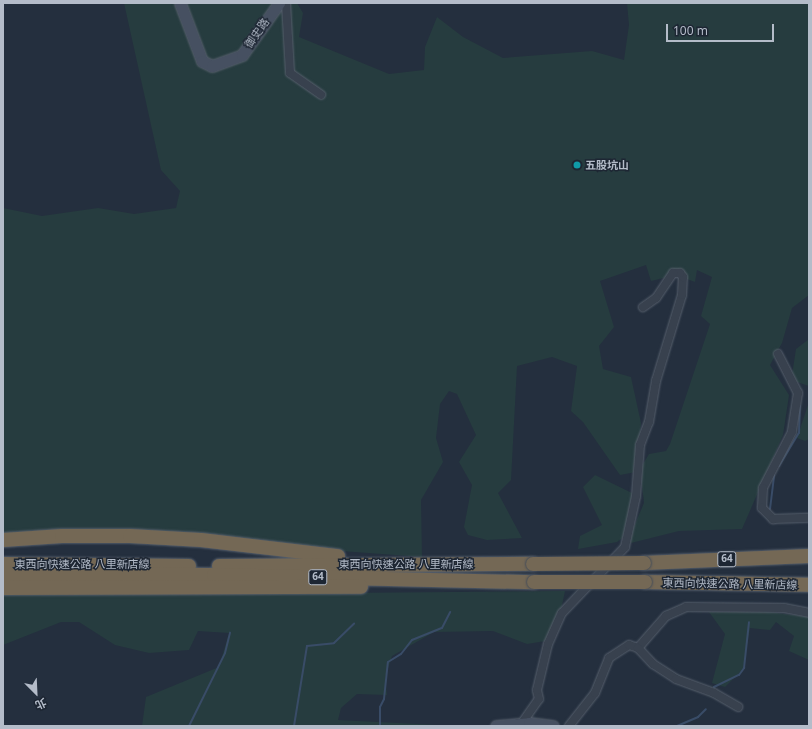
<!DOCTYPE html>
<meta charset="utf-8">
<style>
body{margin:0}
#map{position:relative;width:812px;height:729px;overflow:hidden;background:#242f3e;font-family:"Noto Sans","Noto Sans TC",sans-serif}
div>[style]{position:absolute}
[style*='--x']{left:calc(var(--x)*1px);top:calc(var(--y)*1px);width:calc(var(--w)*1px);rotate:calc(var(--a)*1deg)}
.green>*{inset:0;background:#263c3f}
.stream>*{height:2px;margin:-1px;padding:0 1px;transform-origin:1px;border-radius:1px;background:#394c67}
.roads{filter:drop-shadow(0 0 1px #565f6c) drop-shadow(0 0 1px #565f6c)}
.street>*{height:8px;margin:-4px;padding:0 4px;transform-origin:4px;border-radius:4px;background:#38414e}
.secondary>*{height:11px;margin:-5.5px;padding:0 5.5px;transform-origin:5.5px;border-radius:5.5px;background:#465061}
.highway>*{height:14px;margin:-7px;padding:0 7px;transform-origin:7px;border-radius:7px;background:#746855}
.bridges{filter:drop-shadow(0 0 1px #434c59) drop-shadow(0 0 1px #434c59)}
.highway-bridge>*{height:14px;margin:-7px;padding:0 7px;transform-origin:7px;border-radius:7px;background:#746855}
.dots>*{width:11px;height:11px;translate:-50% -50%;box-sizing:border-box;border:2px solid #1d2633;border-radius:50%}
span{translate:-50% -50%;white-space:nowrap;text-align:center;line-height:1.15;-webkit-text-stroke:3px #1d2633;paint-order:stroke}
.shield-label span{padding:1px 3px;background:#1d2633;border:1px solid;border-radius:3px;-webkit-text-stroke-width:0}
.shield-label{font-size:10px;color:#b4bcc9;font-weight:700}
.street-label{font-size:11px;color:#b4bcc9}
.poi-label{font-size:11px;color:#b4bcc9;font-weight:700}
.left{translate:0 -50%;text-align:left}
.frame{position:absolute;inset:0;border:4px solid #b4bcc9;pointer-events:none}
.north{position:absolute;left:16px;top:673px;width:40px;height:40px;-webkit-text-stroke:3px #1d2633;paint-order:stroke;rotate:156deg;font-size:11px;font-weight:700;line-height:16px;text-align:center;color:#b4bcc9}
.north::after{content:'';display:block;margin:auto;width:14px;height:18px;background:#b4bcc9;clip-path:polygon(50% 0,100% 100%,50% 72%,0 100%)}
.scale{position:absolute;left:666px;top:24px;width:108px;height:18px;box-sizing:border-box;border:2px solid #b4bcc9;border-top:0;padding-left:5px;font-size:12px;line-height:14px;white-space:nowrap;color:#b4bcc9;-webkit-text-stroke:3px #1d2633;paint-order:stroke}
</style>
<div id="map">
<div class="green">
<div style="clip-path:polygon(124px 3px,297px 3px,303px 13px,299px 37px,389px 74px,424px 70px,425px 47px,437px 17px,463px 37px,503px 58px,592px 51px,624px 60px,629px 25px,627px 3px,809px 3px,809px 295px,792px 308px,782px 343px,770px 365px,789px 395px,783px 435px,742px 529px,679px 531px,631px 543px,629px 538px,644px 503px,640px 469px,649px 454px,666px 451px,670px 444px,710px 324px,701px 316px,712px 277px,697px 270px,695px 282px,676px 275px,651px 281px,646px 265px,600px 281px,614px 327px,599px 346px,603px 369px,631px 377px,641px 423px,636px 472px,620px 475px,583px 422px,571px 411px,577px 366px,552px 357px,517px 366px,511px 480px,498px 493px,522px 538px,487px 540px,468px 535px,464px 527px,472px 485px,459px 462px,476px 435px,457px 394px,449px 391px,440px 404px,436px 438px,443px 462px,421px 500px,422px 557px,73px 531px,3px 537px,3px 208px,42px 216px,98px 208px,134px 214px,176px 208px,180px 191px,161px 170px)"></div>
<div style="clip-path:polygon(809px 339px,809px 386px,797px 382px,792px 375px,796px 349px)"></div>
<div style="clip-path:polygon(809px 402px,809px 439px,805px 441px,797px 438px)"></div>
<div style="clip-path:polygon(595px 475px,634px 494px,625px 536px,617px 542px,578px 549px,580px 536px,602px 525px,583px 487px)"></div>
<div style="clip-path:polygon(3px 591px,220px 594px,565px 591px,558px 624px,545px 641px,527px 644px,493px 631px,434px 632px,392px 656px,385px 678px,387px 695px,357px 694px,341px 708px,338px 720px,457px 726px,142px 726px,146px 697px,219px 667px,229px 633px,198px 631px,189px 650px,149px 653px,115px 645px,79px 622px,61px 622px,3px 645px)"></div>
<div style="clip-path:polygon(709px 612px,769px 612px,809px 617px,809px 660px,789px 651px,794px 636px,776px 622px,770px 630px,750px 628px,743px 669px,725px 687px,712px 683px,725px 634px)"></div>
</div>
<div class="stream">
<div style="--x:779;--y:466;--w:39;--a:-59"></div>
<div style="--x:799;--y:433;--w:27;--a:-88"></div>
<div style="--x:770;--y:509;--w:34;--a:-83"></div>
<div style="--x:714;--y:687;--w:28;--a:-26"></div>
<div style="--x:739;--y:675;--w:9;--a:-54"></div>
<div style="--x:744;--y:668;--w:46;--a:-83.8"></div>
<div style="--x:189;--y:726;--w:81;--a:-63.7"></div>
<div style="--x:225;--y:653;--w:21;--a:-76"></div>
<div style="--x:294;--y:726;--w:81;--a:-80.8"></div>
<div style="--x:307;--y:646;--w:27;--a:-6"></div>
<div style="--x:334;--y:643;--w:28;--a:-44"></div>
<div style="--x:380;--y:726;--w:19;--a:-90"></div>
<div style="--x:380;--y:707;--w:9;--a:-63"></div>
<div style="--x:384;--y:699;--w:37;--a:-84"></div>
<div style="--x:388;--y:662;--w:15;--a:-32"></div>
<div style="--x:401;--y:654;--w:18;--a:-52"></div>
<div style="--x:412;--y:640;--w:32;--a:-22"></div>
<div style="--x:442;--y:628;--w:18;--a:-63"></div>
<div style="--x:677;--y:726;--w:23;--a:-23"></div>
<div style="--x:698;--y:717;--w:11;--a:-45"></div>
</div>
<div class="roads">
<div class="street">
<div style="--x:286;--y:3;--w:70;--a:86.7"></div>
<div style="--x:290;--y:73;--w:38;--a:35"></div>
<div style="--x:778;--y:354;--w:44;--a:62.9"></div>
<div style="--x:798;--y:393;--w:39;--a:99"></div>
<div style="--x:792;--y:432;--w:63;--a:117.4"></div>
<div style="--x:763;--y:488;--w:20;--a:93"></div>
<div style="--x:762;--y:508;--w:16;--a:45"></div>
<div style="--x:773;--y:519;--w:36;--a:-2"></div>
<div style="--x:638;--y:648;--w:43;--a:-48.8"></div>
<div style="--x:666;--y:616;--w:22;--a:-24"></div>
<div style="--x:686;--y:607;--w:98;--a:0.6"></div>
<div style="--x:784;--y:608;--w:25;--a:11"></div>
<div style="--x:518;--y:723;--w:4;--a:0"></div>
<div style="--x:522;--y:723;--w:29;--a:-55"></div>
<div style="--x:539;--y:699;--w:9;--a:-103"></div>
<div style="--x:537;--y:690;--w:47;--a:-76.6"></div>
<div style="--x:548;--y:644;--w:34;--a:-66"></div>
<div style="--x:562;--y:613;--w:91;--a:-46.3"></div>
<div style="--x:625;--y:547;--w:52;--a:-77.8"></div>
<div style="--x:636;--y:496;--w:51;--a:-85.5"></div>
<div style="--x:640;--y:445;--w:25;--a:-69"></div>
<div style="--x:649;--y:422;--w:42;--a:-80.3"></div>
<div style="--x:656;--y:381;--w:90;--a:-73.2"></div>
<div style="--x:682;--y:295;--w:18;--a:-87"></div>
<div style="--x:683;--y:277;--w:5;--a:-127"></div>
<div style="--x:680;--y:273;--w:7;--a:180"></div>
<div style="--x:673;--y:273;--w:30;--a:124"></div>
<div style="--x:656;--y:298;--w:16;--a:145"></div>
<div style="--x:569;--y:726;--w:42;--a:-51.8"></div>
<div style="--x:595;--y:693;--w:38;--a:-68"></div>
<div style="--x:609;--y:658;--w:24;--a:-33"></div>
<div style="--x:629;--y:645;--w:9;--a:18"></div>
<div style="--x:638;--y:648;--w:22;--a:47"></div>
<div style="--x:653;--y:664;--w:27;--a:33"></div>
<div style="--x:676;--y:679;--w:40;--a:20.2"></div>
<div style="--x:714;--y:693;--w:28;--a:30"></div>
</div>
<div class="secondary">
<div style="--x:180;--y:3;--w:62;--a:69.2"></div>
<div style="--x:202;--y:61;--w:11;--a:27"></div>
<div style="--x:212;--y:66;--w:32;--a:-20"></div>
<div style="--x:242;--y:55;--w:64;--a:-54.6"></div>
<div style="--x:496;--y:726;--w:33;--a:-5"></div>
<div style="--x:529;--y:723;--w:24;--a:7"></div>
</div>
<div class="highway">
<div style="--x:3;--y:540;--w:59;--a:-3.9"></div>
<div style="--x:62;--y:536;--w:68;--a:0"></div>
<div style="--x:130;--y:536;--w:71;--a:3.2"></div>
<div style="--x:201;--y:540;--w:138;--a:6.7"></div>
<div style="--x:644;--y:563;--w:165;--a:-2.4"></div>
<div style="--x:3;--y:564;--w:186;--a:0.6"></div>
<div style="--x:219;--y:566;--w:314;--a:-0.4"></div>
<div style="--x:3;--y:574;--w:211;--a:0.3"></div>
<div style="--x:214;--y:575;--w:320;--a:1.3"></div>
<div style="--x:645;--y:582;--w:164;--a:1"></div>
<div style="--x:3;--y:588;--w:358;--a:-0.2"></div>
</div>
</div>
<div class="bridges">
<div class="highway-bridge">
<div style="--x:533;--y:564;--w:111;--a:-0.5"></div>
<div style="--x:534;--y:582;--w:111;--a:0"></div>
</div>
</div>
<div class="dots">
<div style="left:577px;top:165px;background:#0f9aa8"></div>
</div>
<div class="shield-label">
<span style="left:727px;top:559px">64</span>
<span style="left:318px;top:577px">64</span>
</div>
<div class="street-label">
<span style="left:257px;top:33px;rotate:-55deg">御史路</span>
<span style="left:82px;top:564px">東西向快速公路 八里新店線</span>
<span style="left:406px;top:564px">東西向快速公路 八里新店線</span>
<span style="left:730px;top:584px;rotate:1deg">東西向快速公路 八里新店線</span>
</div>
<div class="poi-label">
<span class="left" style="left:585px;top:165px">五股坑山</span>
</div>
<div class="frame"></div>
<div class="north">北</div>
<div class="scale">100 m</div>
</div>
